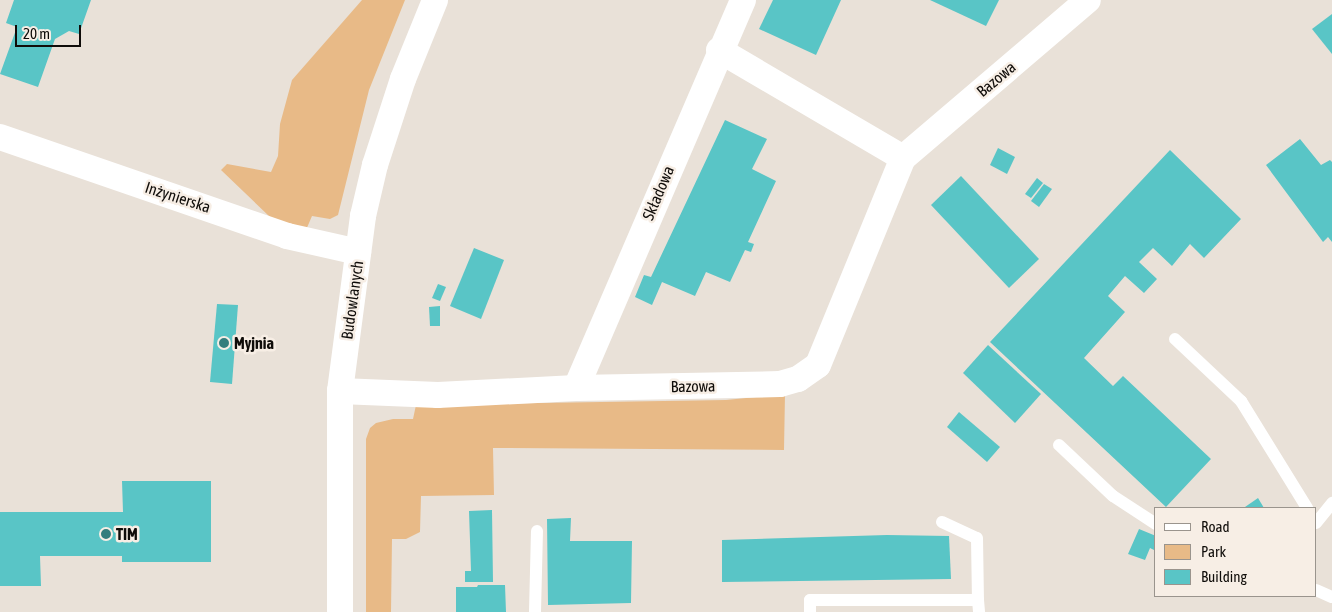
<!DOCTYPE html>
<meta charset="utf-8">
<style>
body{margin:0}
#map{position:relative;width:1332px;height:612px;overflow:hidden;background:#e9e1d8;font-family:"Asap Condensed",sans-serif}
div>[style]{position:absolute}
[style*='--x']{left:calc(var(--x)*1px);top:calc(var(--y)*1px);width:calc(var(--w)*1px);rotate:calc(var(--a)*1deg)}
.green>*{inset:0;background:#e8ba87}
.building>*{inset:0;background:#59c5c6}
.service>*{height:12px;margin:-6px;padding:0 6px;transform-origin:6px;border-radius:6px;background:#fff}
.minor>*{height:26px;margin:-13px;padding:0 13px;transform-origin:13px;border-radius:13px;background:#fff}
.dots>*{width:14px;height:14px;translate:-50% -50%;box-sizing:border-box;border:2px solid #f7eee5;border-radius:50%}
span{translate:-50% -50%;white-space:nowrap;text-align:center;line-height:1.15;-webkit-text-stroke:5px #f7eee5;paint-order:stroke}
.street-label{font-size:16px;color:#0f0c09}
.poi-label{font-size:16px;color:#0f0c09;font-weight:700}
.left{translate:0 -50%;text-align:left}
.legend{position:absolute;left:1154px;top:507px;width:162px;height:90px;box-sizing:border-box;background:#f7eee5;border:1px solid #9a948d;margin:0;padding:6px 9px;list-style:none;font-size:15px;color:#0f0c09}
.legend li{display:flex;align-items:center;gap:10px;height:25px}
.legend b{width:25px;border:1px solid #9a948d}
.scale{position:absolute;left:15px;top:25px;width:66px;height:22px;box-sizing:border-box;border:2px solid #0f0c09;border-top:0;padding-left:6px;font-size:15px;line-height:18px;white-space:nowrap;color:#0f0c09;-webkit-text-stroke:4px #f7eee5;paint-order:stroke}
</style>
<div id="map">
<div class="green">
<div style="clip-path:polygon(362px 0,405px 0,369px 90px,338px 215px,330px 219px,312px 216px,306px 230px,270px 217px,221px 170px,227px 164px,271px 172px,278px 156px,280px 124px,292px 80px)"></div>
<div style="clip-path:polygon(785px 394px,784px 450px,493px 448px,494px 495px,421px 496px,420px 532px,406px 539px,392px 539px,391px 612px,366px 612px,366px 439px,370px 428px,376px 423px,393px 419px,413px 419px,416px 405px,726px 400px)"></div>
</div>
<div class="building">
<div style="clip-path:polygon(14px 0,91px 0,79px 34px,69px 31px,55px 39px,38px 87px,0 74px,17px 27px,6px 23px)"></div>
<div style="clip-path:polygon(773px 0,841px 0,816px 55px,759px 29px)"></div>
<div style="clip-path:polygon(930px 0,999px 0,986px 26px)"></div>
<div style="clip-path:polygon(1332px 14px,1332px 54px,1312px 29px)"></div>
<div style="clip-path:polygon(725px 120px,767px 139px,752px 169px,776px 181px,748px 242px,754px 244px,751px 252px,745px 250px,730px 282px,706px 272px,695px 296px,662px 282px,652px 305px,635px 297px,644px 275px,651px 277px)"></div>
<div style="clip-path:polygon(1300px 139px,1321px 165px,1330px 160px,1332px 162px,1332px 242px,1328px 237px,1323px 242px,1266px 165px)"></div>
<div style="clip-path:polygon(998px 148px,1015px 157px,1007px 174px,990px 165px)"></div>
<div style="clip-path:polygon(1170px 150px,1241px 219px,1204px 258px,1190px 244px,1172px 266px,1153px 248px,1139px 262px,1157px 279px,1144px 293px,1125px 276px,1108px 296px,1125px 312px,1084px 358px,1113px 386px,1123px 376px,1211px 459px,1166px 507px,990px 342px)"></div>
<div style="clip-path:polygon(961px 176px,1039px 259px,1009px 288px,931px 205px)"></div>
<div style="clip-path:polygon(1037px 178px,1043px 183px,1031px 198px,1025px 194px)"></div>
<div style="clip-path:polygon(1044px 184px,1052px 189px,1039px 207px,1031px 201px)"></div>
<div style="clip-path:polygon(474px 248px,504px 260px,481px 319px,450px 306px)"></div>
<div style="clip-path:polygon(438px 284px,446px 287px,440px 301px,432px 298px)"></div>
<div style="clip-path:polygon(217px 304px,238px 305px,232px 384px,210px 382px)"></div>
<div style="clip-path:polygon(440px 306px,440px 326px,430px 326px,429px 307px)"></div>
<div style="clip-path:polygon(988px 345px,1041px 394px,1015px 423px,963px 373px)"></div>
<div style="clip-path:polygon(959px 412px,1000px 447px,987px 462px,947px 427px)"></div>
<div style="clip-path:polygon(122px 481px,211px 481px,211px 562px,122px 562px,122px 556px,40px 556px,41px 586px,0 586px,0 512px,123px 512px)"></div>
<div style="clip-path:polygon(1258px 498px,1264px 508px,1246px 508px,1245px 507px)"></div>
<div style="clip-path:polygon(492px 510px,493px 582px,465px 582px,465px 571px,471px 571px,469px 511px)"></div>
<div style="clip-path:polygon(571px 518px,570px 541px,632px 541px,631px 603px,548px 605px,547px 519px)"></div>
<div style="clip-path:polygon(1139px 529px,1156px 536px,1156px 551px,1150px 548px,1145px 560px,1128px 554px)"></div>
<div style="clip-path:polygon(887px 535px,949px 536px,951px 579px,722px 582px,722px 540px)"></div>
<div style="clip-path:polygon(478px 585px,505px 585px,506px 612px,456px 612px,456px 587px,477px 587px)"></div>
</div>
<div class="service">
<div style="--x:1175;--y:339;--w:91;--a:43.2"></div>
<div style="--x:1241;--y:401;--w:126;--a:58.3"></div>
<div style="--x:1059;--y:445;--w:74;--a:43.4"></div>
<div style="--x:1113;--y:496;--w:51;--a:33.1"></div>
<div style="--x:942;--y:522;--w:38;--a:25"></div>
<div style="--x:977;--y:538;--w:62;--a:89.1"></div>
<div style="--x:1316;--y:523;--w:26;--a:-51"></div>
<div style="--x:1316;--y:590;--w:17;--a:24"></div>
<div style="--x:535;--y:612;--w:81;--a:-88.6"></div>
<div style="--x:810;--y:612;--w:12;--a:-90"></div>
<div style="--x:810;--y:600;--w:168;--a:0"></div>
<div style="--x:978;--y:600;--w:12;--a:85"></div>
</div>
<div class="minor">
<div style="--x:719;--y:50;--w:213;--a:30.4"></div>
<div style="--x:0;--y:137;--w:304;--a:19"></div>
<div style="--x:287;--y:236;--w:73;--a:12.7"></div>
<div style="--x:576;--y:388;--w:422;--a:-66.7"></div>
<div style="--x:340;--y:391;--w:98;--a:2.3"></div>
<div style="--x:438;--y:395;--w:138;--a:-2.9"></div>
<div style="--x:576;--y:388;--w:204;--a:-1.1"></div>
<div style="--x:780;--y:384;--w:19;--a:-16"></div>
<div style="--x:798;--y:379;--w:24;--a:-35"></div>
<div style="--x:818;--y:365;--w:224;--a:-67.7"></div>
<div style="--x:903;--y:158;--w:243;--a:-40.5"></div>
<div style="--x:340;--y:612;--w:221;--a:-90"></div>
<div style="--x:340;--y:391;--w:177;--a:-82.5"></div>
<div style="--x:363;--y:216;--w:52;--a:-76.8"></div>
<div style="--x:375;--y:165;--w:90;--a:-72"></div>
<div style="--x:403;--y:79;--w:85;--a:-67.9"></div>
</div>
<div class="dots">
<div style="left:224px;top:343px;background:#347d7d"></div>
<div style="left:106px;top:534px;background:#347d7d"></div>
</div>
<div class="street-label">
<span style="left:996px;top:79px;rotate:-40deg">Bazowa</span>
<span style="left:658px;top:193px;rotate:-67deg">Składowa</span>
<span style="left:178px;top:197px;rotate:18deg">Inżynierska</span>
<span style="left:352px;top:300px;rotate:-82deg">Budowlanych</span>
<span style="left:693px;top:386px;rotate:-1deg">Bazowa</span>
</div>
<div class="poi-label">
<span class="left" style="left:234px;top:343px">Myjnia</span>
<span class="left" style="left:116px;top:534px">TIM</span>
</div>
<ul class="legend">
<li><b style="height:6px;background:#fff"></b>Road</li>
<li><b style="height:14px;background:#e8ba87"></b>Park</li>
<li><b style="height:14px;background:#59c5c6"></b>Building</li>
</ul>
<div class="scale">20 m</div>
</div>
